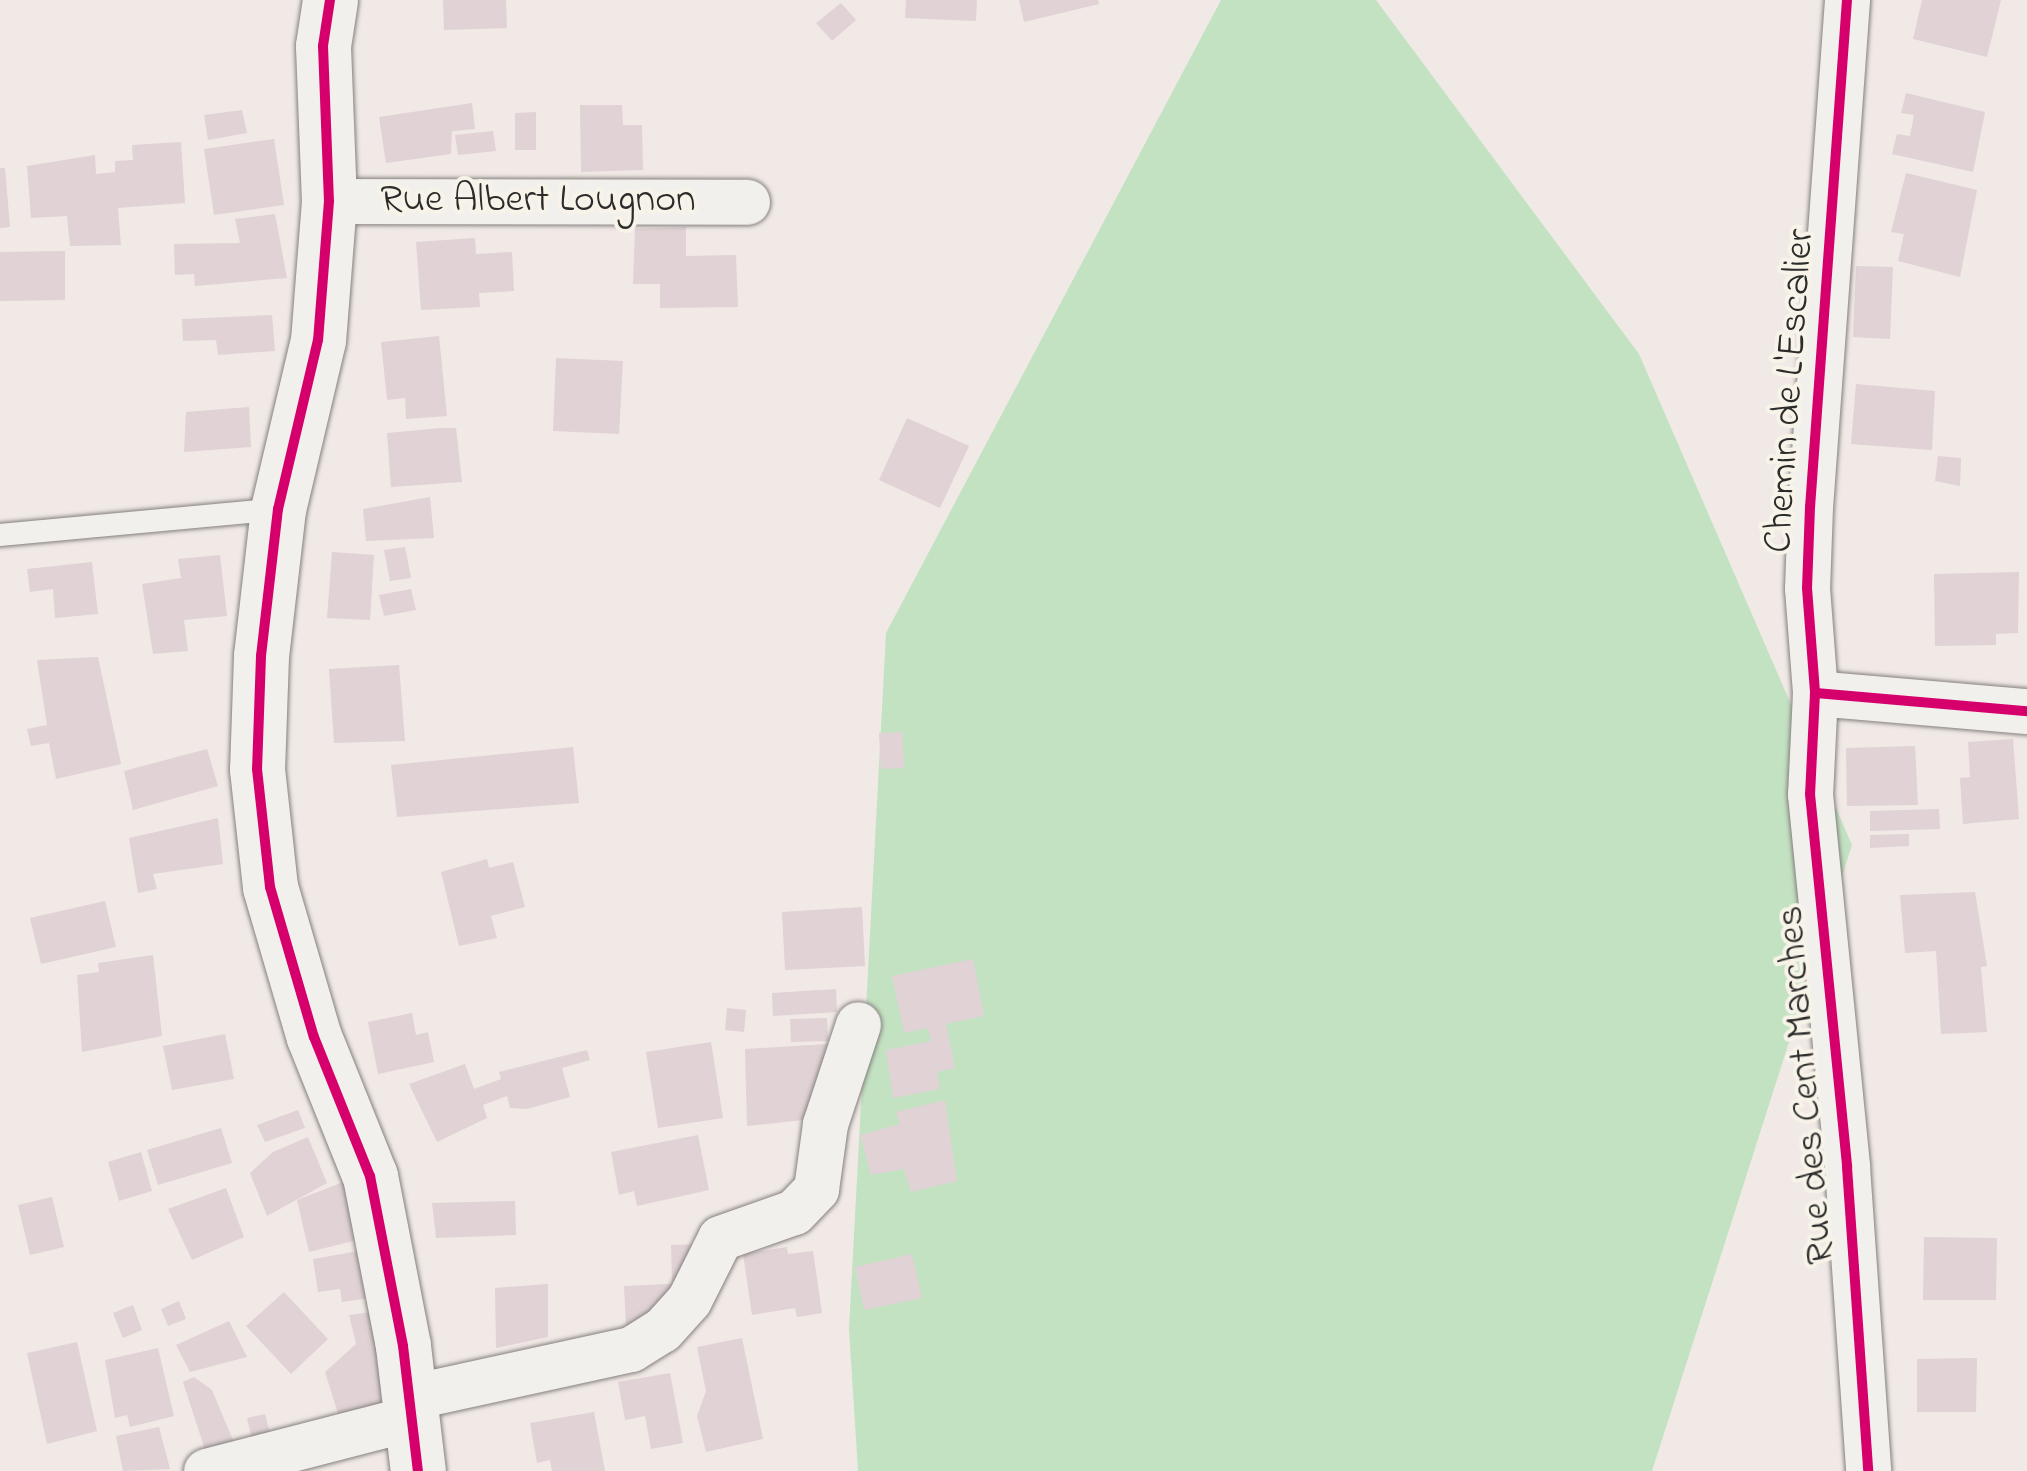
<!DOCTYPE html>
<style>
body{margin:0}
#map{position:relative;width:2027px;height:1471px;overflow:hidden;background:#f1e9e6;font-family:"Indie Flower",sans-serif}
div>[style]{position:absolute}
[style*='--x']{left:calc(var(--x)*1px);top:calc(var(--y)*1px);width:calc(var(--w)*1px);rotate:calc(var(--a)*1deg)}
.green>*{inset:0;background:#c3e2c2}
.building>*{inset:0;background:#e0d2d5}
.roads{filter:drop-shadow(0 0 2px #84807f) drop-shadow(0 0 2px #84807f)}
.lane>*{height:22px;margin:-11px;padding:0 11px;transform-origin:11px;border-radius:11px;background:#f2f0ec}
.street>*{height:45px;margin:-22.5px;padding:0 22.5px;transform-origin:22.5px;border-radius:22.5px;background:#f2f0ec}
.secondary>*{height:55px;margin:-27.5px;padding:0 27.5px;transform-origin:27.5px;border-radius:27.5px;background:#f2f0ec}
.cycleway>*{height:10px;margin:-5px;padding:0 5px;transform-origin:5px;border-radius:5px;background:#d6006c}
span{translate:-50% -50%;white-space:nowrap;text-align:center;line-height:1.15;-webkit-text-stroke:8px #f7f3e8;paint-order:stroke}
.street-label{font-size:40px;color:#2b2b2b}
</style>
<div id="map">
<div class="green">
<div style="clip-path:polygon(1221px 0,1376px 0,1639px 354px,1852px 845px,1652px 1471px,858px 1471px,849px 1329px,886px 633px)"></div>
</div>
<div class="building">
<div style="clip-path:polygon(443px 0,506px 0,507px 28px,444px 30px)"></div>
<div style="clip-path:polygon(906px 0,977px 0,976px 21px,905px 18px)"></div>
<div style="clip-path:polygon(1019px 0,1098px 0,1099px 4px,1024px 22px)"></div>
<div style="clip-path:polygon(1922px 0,2001px 0,1987px 57px,1913px 39px)"></div>
<div style="clip-path:polygon(841px 3px,856px 20px,832px 41px,816px 23px)"></div>
<div style="clip-path:polygon(1906px 93px,1985px 112px,1973px 172px,1892px 154px,1897px 134px,1910px 136px,1914px 115px,1901px 113px)"></div>
<div style="clip-path:polygon(472px 103px,475px 129px,452px 131px,451px 154px,386px 163px,379px 117px)"></div>
<div style="clip-path:polygon(580px 105px,622px 105px,623px 125px,642px 125px,643px 170px,581px 172px)"></div>
<div style="clip-path:polygon(242px 110px,247px 133px,208px 140px,204px 115px)"></div>
<div style="clip-path:polygon(536px 112px,536px 150px,515px 150px,515px 113px)"></div>
<div style="clip-path:polygon(493px 131px,496px 151px,458px 155px,455px 135px)"></div>
<div style="clip-path:polygon(274px 139px,284px 205px,214px 215px,204px 149px)"></div>
<div style="clip-path:polygon(181px 142px,185px 203px,118px 208px,121px 245px,70px 246px,67px 216px,31px 218px,27px 166px,95px 155px,96px 174px,115px 172px,115px 161px,133px 160px,132px 145px)"></div>
<div style="clip-path:polygon(0 168px,5px 168px,10px 227px,0 228px)"></div>
<div style="clip-path:polygon(1906px 173px,1977px 190px,1960px 277px,1898px 261px,1904px 234px,1891px 232px)"></div>
<div style="clip-path:polygon(275px 214px,287px 278px,195px 286px,194px 274px,175px 275px,174px 244px,240px 243px,235px 219px)"></div>
<div style="clip-path:polygon(686px 227px,686px 256px,736px 255px,738px 307px,660px 308px,660px 284px,633px 284px,635px 229px)"></div>
<div style="clip-path:polygon(475px 238px,476px 254px,512px 252px,514px 291px,479px 293px,480px 307px,421px 310px,416px 242px)"></div>
<div style="clip-path:polygon(65px 251px,65px 300px,0 301px,0 252px)"></div>
<div style="clip-path:polygon(1856px 266px,1893px 267px,1890px 339px,1853px 337px)"></div>
<div style="clip-path:polygon(272px 315px,275px 351px,218px 355px,216px 340px,183px 341px,182px 319px)"></div>
<div style="clip-path:polygon(439px 336px,447px 416px,406px 419px,405px 398px,387px 400px,381px 342px)"></div>
<div style="clip-path:polygon(556px 358px,623px 361px,619px 434px,553px 431px)"></div>
<div style="clip-path:polygon(1856px 384px,1935px 391px,1932px 450px,1851px 444px)"></div>
<div style="clip-path:polygon(249px 407px,251px 447px,184px 452px,186px 412px)"></div>
<div style="clip-path:polygon(907px 418px,969px 446px,940px 508px,879px 480px)"></div>
<div style="clip-path:polygon(441px 428px,456px 428px,462px 482px,391px 487px,387px 433px)"></div>
<div style="clip-path:polygon(1938px 456px,1961px 458px,1960px 486px,1935px 481px)"></div>
<div style="clip-path:polygon(430px 497px,434px 538px,366px 541px,363px 509px)"></div>
<div style="clip-path:polygon(405px 547px,411px 578px,390px 581px,384px 550px)"></div>
<div style="clip-path:polygon(332px 552px,374px 555px,370px 620px,327px 618px)"></div>
<div style="clip-path:polygon(220px 555px,227px 616px,184px 620px,188px 651px,153px 654px,142px 584px,181px 578px,178px 559px)"></div>
<div style="clip-path:polygon(92px 562px,98px 614px,55px 618px,53px 589px,30px 592px,27px 569px)"></div>
<div style="clip-path:polygon(2019px 572px,2018px 633px,1996px 634px,1996px 645px,1935px 646px,1934px 574px)"></div>
<div style="clip-path:polygon(411px 589px,416px 610px,384px 616px,379px 595px)"></div>
<div style="clip-path:polygon(98px 657px,121px 764px,56px 779px,49px 743px,31px 746px,27px 729px,47px 725px,37px 660px)"></div>
<div style="clip-path:polygon(399px 665px,405px 741px,334px 743px,329px 669px)"></div>
<div style="clip-path:polygon(902px 732px,904px 768px,881px 769px,879px 733px)"></div>
<div style="clip-path:polygon(2013px 739px,2019px 819px,1963px 824px,1960px 778px,1970px 777px,1968px 742px)"></div>
<div style="clip-path:polygon(1915px 746px,1918px 805px,1847px 806px,1846px 748px)"></div>
<div style="clip-path:polygon(573px 747px,579px 803px,397px 817px,391px 765px)"></div>
<div style="clip-path:polygon(207px 749px,218px 786px,133px 810px,124px 771px)"></div>
<div style="clip-path:polygon(1939px 809px,1940px 829px,1870px 831px,1870px 811px)"></div>
<div style="clip-path:polygon(218px 818px,223px 864px,153px 874px,157px 889px,138px 893px,129px 838px)"></div>
<div style="clip-path:polygon(1909px 834px,1909px 846px,1870px 848px,1870px 835px)"></div>
<div style="clip-path:polygon(487px 859px,489px 868px,513px 862px,525px 907px,491px 916px,497px 938px,459px 946px,441px 872px)"></div>
<div style="clip-path:polygon(1975px 892px,1987px 966px,1981px 967px,1987px 1032px,1941px 1034px,1936px 951px,1905px 953px,1900px 895px)"></div>
<div style="clip-path:polygon(105px 901px,116px 947px,41px 964px,30px 918px)"></div>
<div style="clip-path:polygon(862px 907px,865px 966px,785px 970px,782px 912px)"></div>
<div style="clip-path:polygon(153px 955px,162px 1036px,82px 1052px,77px 975px,99px 972px,98px 963px)"></div>
<div style="clip-path:polygon(973px 959px,984px 1016px,946px 1024px,955px 1068px,937px 1072px,940px 1089px,893px 1098px,886px 1050px,931px 1041px,928px 1028px,904px 1033px,892px 976px)"></div>
<div style="clip-path:polygon(836px 989px,837px 1012px,773px 1016px,772px 993px)"></div>
<div style="clip-path:polygon(727px 1008px,746px 1010px,744px 1032px,725px 1030px)"></div>
<div style="clip-path:polygon(412px 1013px,416px 1035px,428px 1032px,434px 1062px,378px 1074px,368px 1022px)"></div>
<div style="clip-path:polygon(827px 1018px,828px 1041px,791px 1042px,790px 1019px)"></div>
<div style="clip-path:polygon(225px 1034px,234px 1079px,172px 1090px,163px 1046px)"></div>
<div style="clip-path:polygon(711px 1042px,723px 1118px,658px 1128px,646px 1052px)"></div>
<div style="clip-path:polygon(828px 1044px,812px 1119px,747px 1126px,745px 1049px)"></div>
<div style="clip-path:polygon(587px 1050px,590px 1060px,562px 1068px,570px 1097px,527px 1109px,510px 1108px,507px 1096px,483px 1105px,487px 1118px,437px 1142px,409px 1084px,465px 1064px,474px 1089px,501px 1079px,499px 1072px)"></div>
<div style="clip-path:polygon(945px 1100px,957px 1181px,911px 1192px,904px 1169px,871px 1175px,860px 1135px,900px 1124px,896px 1112px)"></div>
<div style="clip-path:polygon(298px 1110px,305px 1128px,265px 1142px,257px 1125px)"></div>
<div style="clip-path:polygon(221px 1128px,232px 1163px,158px 1185px,147px 1150px)"></div>
<div style="clip-path:polygon(698px 1135px,709px 1190px,637px 1206px,634px 1191px,619px 1195px,611px 1152px)"></div>
<div style="clip-path:polygon(308px 1137px,327px 1183px,267px 1216px,250px 1173px,273px 1152px)"></div>
<div style="clip-path:polygon(141px 1152px,152px 1191px,119px 1201px,108px 1162px)"></div>
<div style="clip-path:polygon(351px 1179px,373px 1236px,309px 1252px,297px 1200px)"></div>
<div style="clip-path:polygon(226px 1188px,244px 1237px,192px 1260px,168px 1209px)"></div>
<div style="clip-path:polygon(52px 1197px,64px 1247px,30px 1255px,18px 1205px)"></div>
<div style="clip-path:polygon(515px 1201px,516px 1235px,436px 1238px,432px 1203px)"></div>
<div style="clip-path:polygon(1924px 1237px,1997px 1238px,1996px 1300px,1923px 1300px)"></div>
<div style="clip-path:polygon(700px 1244px,702px 1280px,672px 1281px,671px 1245px)"></div>
<div style="clip-path:polygon(787px 1247px,788px 1254px,813px 1251px,822px 1313px,797px 1317px,795px 1308px,752px 1315px,743px 1254px)"></div>
<div style="clip-path:polygon(370px 1249px,378px 1297px,342px 1302px,340px 1289px,318px 1292px,313px 1259px)"></div>
<div style="clip-path:polygon(912px 1254px,922px 1298px,864px 1310px,855px 1267px)"></div>
<div style="clip-path:polygon(688px 1283px,627px 1345px,624px 1286px)"></div>
<div style="clip-path:polygon(548px 1284px,548px 1337px,496px 1348px,495px 1288px)"></div>
<div style="clip-path:polygon(284px 1292px,328px 1339px,291px 1374px,246px 1326px)"></div>
<div style="clip-path:polygon(179px 1301px,186px 1319px,168px 1326px,161px 1309px)"></div>
<div style="clip-path:polygon(133px 1305px,142px 1330px,123px 1338px,113px 1313px)"></div>
<div style="clip-path:polygon(380px 1311px,406px 1400px,340px 1420px,325px 1372px,356px 1344px,349px 1315px)"></div>
<div style="clip-path:polygon(229px 1321px,247px 1357px,190px 1372px,176px 1345px)"></div>
<div style="clip-path:polygon(742px 1338px,763px 1439px,706px 1452px,697px 1416px,706px 1391px,697px 1347px)"></div>
<div style="clip-path:polygon(77px 1342px,97px 1431px,47px 1444px,27px 1353px)"></div>
<div style="clip-path:polygon(158px 1348px,174px 1416px,130px 1427px,127px 1415px,115px 1418px,105px 1360px)"></div>
<div style="clip-path:polygon(1977px 1358px,1976px 1412px,1917px 1412px,1917px 1359px)"></div>
<div style="clip-path:polygon(670px 1373px,683px 1443px,651px 1449px,645px 1416px,625px 1420px,618px 1382px)"></div>
<div style="clip-path:polygon(194px 1377px,212px 1390px,240px 1457px,207px 1456px,183px 1382px)"></div>
<div style="clip-path:polygon(594px 1412px,605px 1471px,552px 1471px,550px 1460px,537px 1463px,530px 1423px)"></div>
<div style="clip-path:polygon(265px 1414px,274px 1448px,255px 1452px,247px 1418px)"></div>
<div style="clip-path:polygon(159px 1427px,170px 1469px,123px 1471px,116px 1436px)"></div>
</div>
<div class="roads">
<div class="lane">
<div style="--x:0;--y:535;--w:279;--a:-5.3"></div>
</div>
<div class="street">
<div style="--x:1847;--y:0;--w:508;--a:94.17"></div>
<div style="--x:1810;--y:507;--w:81;--a:92.1"></div>
<div style="--x:1807;--y:588;--w:105;--a:85.6"></div>
<div style="--x:1815;--y:693;--w:213;--a:4.9"></div>
<div style="--x:329;--y:201;--w:418;--a:0.1"></div>
<div style="--x:1815;--y:693;--w:101;--a:92.8"></div>
<div style="--x:1810;--y:794;--w:375;--a:84.3"></div>
<div style="--x:1847;--y:1167;--w:305;--a:86"></div>
<div style="--x:406;--y:1398;--w:230;--a:-12.3"></div>
<div style="--x:631;--y:1349;--w:36;--a:-32"></div>
<div style="--x:662;--y:1330;--w:40;--a:-48"></div>
<div style="--x:689;--y:1300;--w:69;--a:-63.4"></div>
<div style="--x:720;--y:1238;--w:78;--a:-19.4"></div>
<div style="--x:794;--y:1212;--w:32;--a:-46"></div>
<div style="--x:816;--y:1189;--w:66;--a:-82.1"></div>
<div style="--x:825;--y:1124;--w:105;--a:-71.7"></div>
<div style="--x:206;--y:1471;--w:212;--a:-14.5"></div>
</div>
<div class="secondary">
<div style="--x:330;--y:0;--w:47;--a:98.7"></div>
<div style="--x:323;--y:46;--w:155;--a:87.8"></div>
<div style="--x:329;--y:201;--w:139;--a:94.5"></div>
<div style="--x:318;--y:340;--w:174;--a:103.3"></div>
<div style="--x:278;--y:509;--w:148;--a:96.6"></div>
<div style="--x:261;--y:656;--w:113;--a:92"></div>
<div style="--x:257;--y:769;--w:119;--a:83.7"></div>
<div style="--x:270;--y:887;--w:156;--a:73.7"></div>
<div style="--x:314;--y:1037;--w:150;--a:68.1"></div>
<div style="--x:370;--y:1176;--w:173;--a:79"></div>
<div style="--x:403;--y:1346;--w:126;--a:83.2"></div>
</div>
</div>
<div class="cycleway">
<div style="--x:330;--y:0;--w:47;--a:98.7"></div>
<div style="--x:323;--y:46;--w:155;--a:87.8"></div>
<div style="--x:329;--y:201;--w:139;--a:94.5"></div>
<div style="--x:318;--y:340;--w:174;--a:103.3"></div>
<div style="--x:278;--y:509;--w:148;--a:96.6"></div>
<div style="--x:261;--y:656;--w:113;--a:92"></div>
<div style="--x:257;--y:769;--w:119;--a:83.7"></div>
<div style="--x:270;--y:887;--w:156;--a:73.7"></div>
<div style="--x:314;--y:1037;--w:150;--a:68.1"></div>
<div style="--x:370;--y:1176;--w:173;--a:79"></div>
<div style="--x:403;--y:1346;--w:126;--a:83.2"></div>
<div style="--x:1847;--y:0;--w:508;--a:94.17"></div>
<div style="--x:1810;--y:507;--w:81;--a:92.1"></div>
<div style="--x:1807;--y:588;--w:105;--a:85.6"></div>
<div style="--x:1815;--y:693;--w:213;--a:4.9"></div>
<div style="--x:1815;--y:693;--w:101;--a:92.8"></div>
<div style="--x:1810;--y:794;--w:375;--a:84.3"></div>
<div style="--x:1847;--y:1167;--w:305;--a:86"></div>
</div>
<div class="street-label">
<span style="left:538px;top:201px">Rue Albert Lougnon</span>
<span style="left:1791px;top:391px;rotate:-86deg">Chemin de L'Escalier</span>
<span style="left:1807px;top:1085px;rotate:-95deg">Rue des Cent Marches</span>
</div>
</div>
